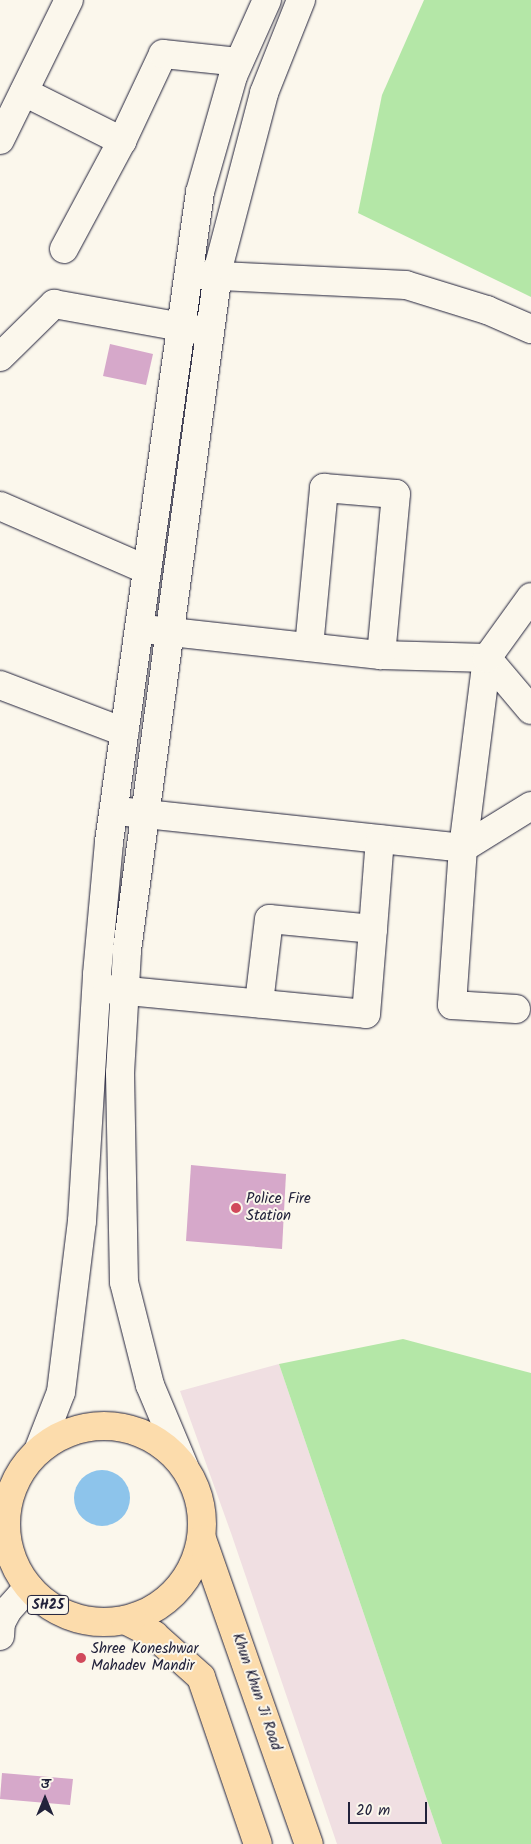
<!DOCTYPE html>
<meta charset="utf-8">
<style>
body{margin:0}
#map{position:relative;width:531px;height:1844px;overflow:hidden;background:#fbf7ec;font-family:Kalam,"Playpen Sans Deva",sans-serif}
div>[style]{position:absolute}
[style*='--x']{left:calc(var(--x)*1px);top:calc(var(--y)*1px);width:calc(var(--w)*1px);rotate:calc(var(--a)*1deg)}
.built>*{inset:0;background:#f0dfe2}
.green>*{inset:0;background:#b4e7a7}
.water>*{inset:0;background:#8dc4eb}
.round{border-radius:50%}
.building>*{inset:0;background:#d6a8ca}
.roads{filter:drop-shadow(0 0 1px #22223b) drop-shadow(0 0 1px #22223b)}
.minor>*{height:28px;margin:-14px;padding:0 14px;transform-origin:14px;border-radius:14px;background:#fbf7ec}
.major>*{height:28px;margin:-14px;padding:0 14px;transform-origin:14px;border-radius:14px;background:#fcdcac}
.major>.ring{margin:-14px;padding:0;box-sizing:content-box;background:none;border:28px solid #fcdcac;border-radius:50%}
.dots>*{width:14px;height:14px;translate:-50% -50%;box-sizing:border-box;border:2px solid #fbf7ec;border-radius:50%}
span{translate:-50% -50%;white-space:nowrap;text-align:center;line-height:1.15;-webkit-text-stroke:4px #fbf7ec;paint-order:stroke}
.shield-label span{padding:1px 4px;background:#fbf7ec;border:1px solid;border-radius:4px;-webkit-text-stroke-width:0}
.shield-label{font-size:14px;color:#22223b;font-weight:700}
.poi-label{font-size:15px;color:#22223b}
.left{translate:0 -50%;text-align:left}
.street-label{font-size:15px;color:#22223b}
.north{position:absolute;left:20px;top:1774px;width:50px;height:50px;-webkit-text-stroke:4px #fbf7ec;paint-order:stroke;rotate:0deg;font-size:14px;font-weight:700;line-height:20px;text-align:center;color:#22223b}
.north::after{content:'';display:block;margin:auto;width:18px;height:22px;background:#22223b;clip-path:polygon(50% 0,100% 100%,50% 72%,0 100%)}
.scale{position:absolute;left:348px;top:1802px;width:79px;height:22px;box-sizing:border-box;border:2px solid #22223b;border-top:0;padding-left:6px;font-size:15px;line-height:18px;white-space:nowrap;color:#22223b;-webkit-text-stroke:4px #fbf7ec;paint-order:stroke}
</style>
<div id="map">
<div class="built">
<div style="clip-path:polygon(279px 1364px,442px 1844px,337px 1844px,231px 1533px,180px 1391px)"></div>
</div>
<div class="green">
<div style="clip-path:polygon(424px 0,531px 0,531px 297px,358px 213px,382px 95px)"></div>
<div style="clip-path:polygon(403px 1339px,531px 1373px,531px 1844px,442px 1844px,279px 1364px)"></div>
</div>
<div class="water">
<div class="round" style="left:74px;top:1470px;width:56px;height:56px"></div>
</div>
<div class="building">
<div style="clip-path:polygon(110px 344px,153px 354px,146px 385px,103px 376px)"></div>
<div style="clip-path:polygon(191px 1165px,286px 1174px,282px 1249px,186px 1241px)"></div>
<div style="clip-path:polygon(2px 1773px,73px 1779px,70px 1805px,0 1799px)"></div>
</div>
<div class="roads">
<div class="minor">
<div style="--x:24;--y:92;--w:110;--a:26.6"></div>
<div style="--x:0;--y:140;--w:156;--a:-63.8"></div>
<div style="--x:64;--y:249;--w:123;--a:-61.8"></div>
<div style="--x:122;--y:141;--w:96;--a:-64.8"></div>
<div style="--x:163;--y:54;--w:76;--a:6"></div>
<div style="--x:200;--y:275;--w:206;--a:2.8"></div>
<div style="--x:406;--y:285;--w:85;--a:17.2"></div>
<div style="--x:487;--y:310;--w:48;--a:23.4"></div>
<div style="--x:0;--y:357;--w:76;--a:-44.5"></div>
<div style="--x:54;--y:304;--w:146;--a:10.2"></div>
<div style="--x:0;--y:506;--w:160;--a:23.5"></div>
<div style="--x:153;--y:630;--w:229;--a:6.3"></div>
<div style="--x:381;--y:655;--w:106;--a:1.6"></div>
<div style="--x:487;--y:658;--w:68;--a:49.8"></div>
<div style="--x:309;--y:647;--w:160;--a:-84.6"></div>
<div style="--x:324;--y:488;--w:72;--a:4.8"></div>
<div style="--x:396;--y:494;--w:162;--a:95.3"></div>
<div style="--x:0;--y:685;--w:133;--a:20.8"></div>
<div style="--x:127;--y:812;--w:338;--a:6.1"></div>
<div style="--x:463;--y:848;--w:80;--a:-31.7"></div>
<div style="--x:373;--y:929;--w:90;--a:-85.6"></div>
<div style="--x:107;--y:989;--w:260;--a:5.5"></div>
<div style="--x:366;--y:1014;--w:85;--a:-85.3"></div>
<div style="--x:373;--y:929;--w:104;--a:-174.5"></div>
<div style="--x:269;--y:919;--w:85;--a:96.8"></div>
<div style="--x:516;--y:1009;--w:64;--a:-176.4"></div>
<div style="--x:452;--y:1005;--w:157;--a:-86"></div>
<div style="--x:463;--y:848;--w:192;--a:-82.8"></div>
<div style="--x:487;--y:658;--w:75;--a:-54.2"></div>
<div style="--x:38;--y:1451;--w:63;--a:-68.7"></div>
<div style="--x:61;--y:1392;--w:172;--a:-83"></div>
<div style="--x:82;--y:1221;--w:247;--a:-86.5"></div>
<div style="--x:97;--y:974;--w:133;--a:-84.8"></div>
<div style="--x:109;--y:842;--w:656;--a:-82.03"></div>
<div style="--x:200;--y:192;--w:121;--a:-74.1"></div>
<div style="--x:233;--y:76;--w:83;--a:-65.9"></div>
<div style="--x:184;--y:1466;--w:88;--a:-112.8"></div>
<div style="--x:150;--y:1385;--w:106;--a:-104.2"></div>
<div style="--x:124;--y:1282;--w:209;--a:-91.1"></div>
<div style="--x:120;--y:1073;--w:123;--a:-86.7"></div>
<div style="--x:127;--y:950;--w:691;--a:-82.35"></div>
<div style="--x:219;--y:265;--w:178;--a:-75.3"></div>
<div style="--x:264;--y:93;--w:100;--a:-68.3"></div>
<div style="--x:0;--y:1636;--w:13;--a:-86"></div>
<div style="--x:1;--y:1623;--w:15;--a:-62"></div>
<div style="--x:8;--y:1610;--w:31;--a:-48"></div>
</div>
<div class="major">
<div class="ring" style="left:6px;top:1426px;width:168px;height:168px"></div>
<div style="--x:202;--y:1539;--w:323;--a:70.7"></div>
<div style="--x:125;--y:1620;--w:33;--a:27"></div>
<div style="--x:154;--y:1635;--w:63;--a:41.8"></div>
<div style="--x:201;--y:1677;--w:176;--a:71.2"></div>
</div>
</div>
<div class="dots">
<div style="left:236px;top:1208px;background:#d1495b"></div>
<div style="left:81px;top:1658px;background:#d1495b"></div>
</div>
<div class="shield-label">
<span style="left:48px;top:1605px">SH25</span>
</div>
<div class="poi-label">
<span class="left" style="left:246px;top:1208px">Police Fire<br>Station</span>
<span class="left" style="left:91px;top:1658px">Shree Koneshwar<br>Mahadev Mandir</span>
</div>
<div class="street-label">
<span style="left:256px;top:1692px;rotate:71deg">Khun Khun Ji Road</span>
</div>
<div class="north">उ</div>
<div class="scale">20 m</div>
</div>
